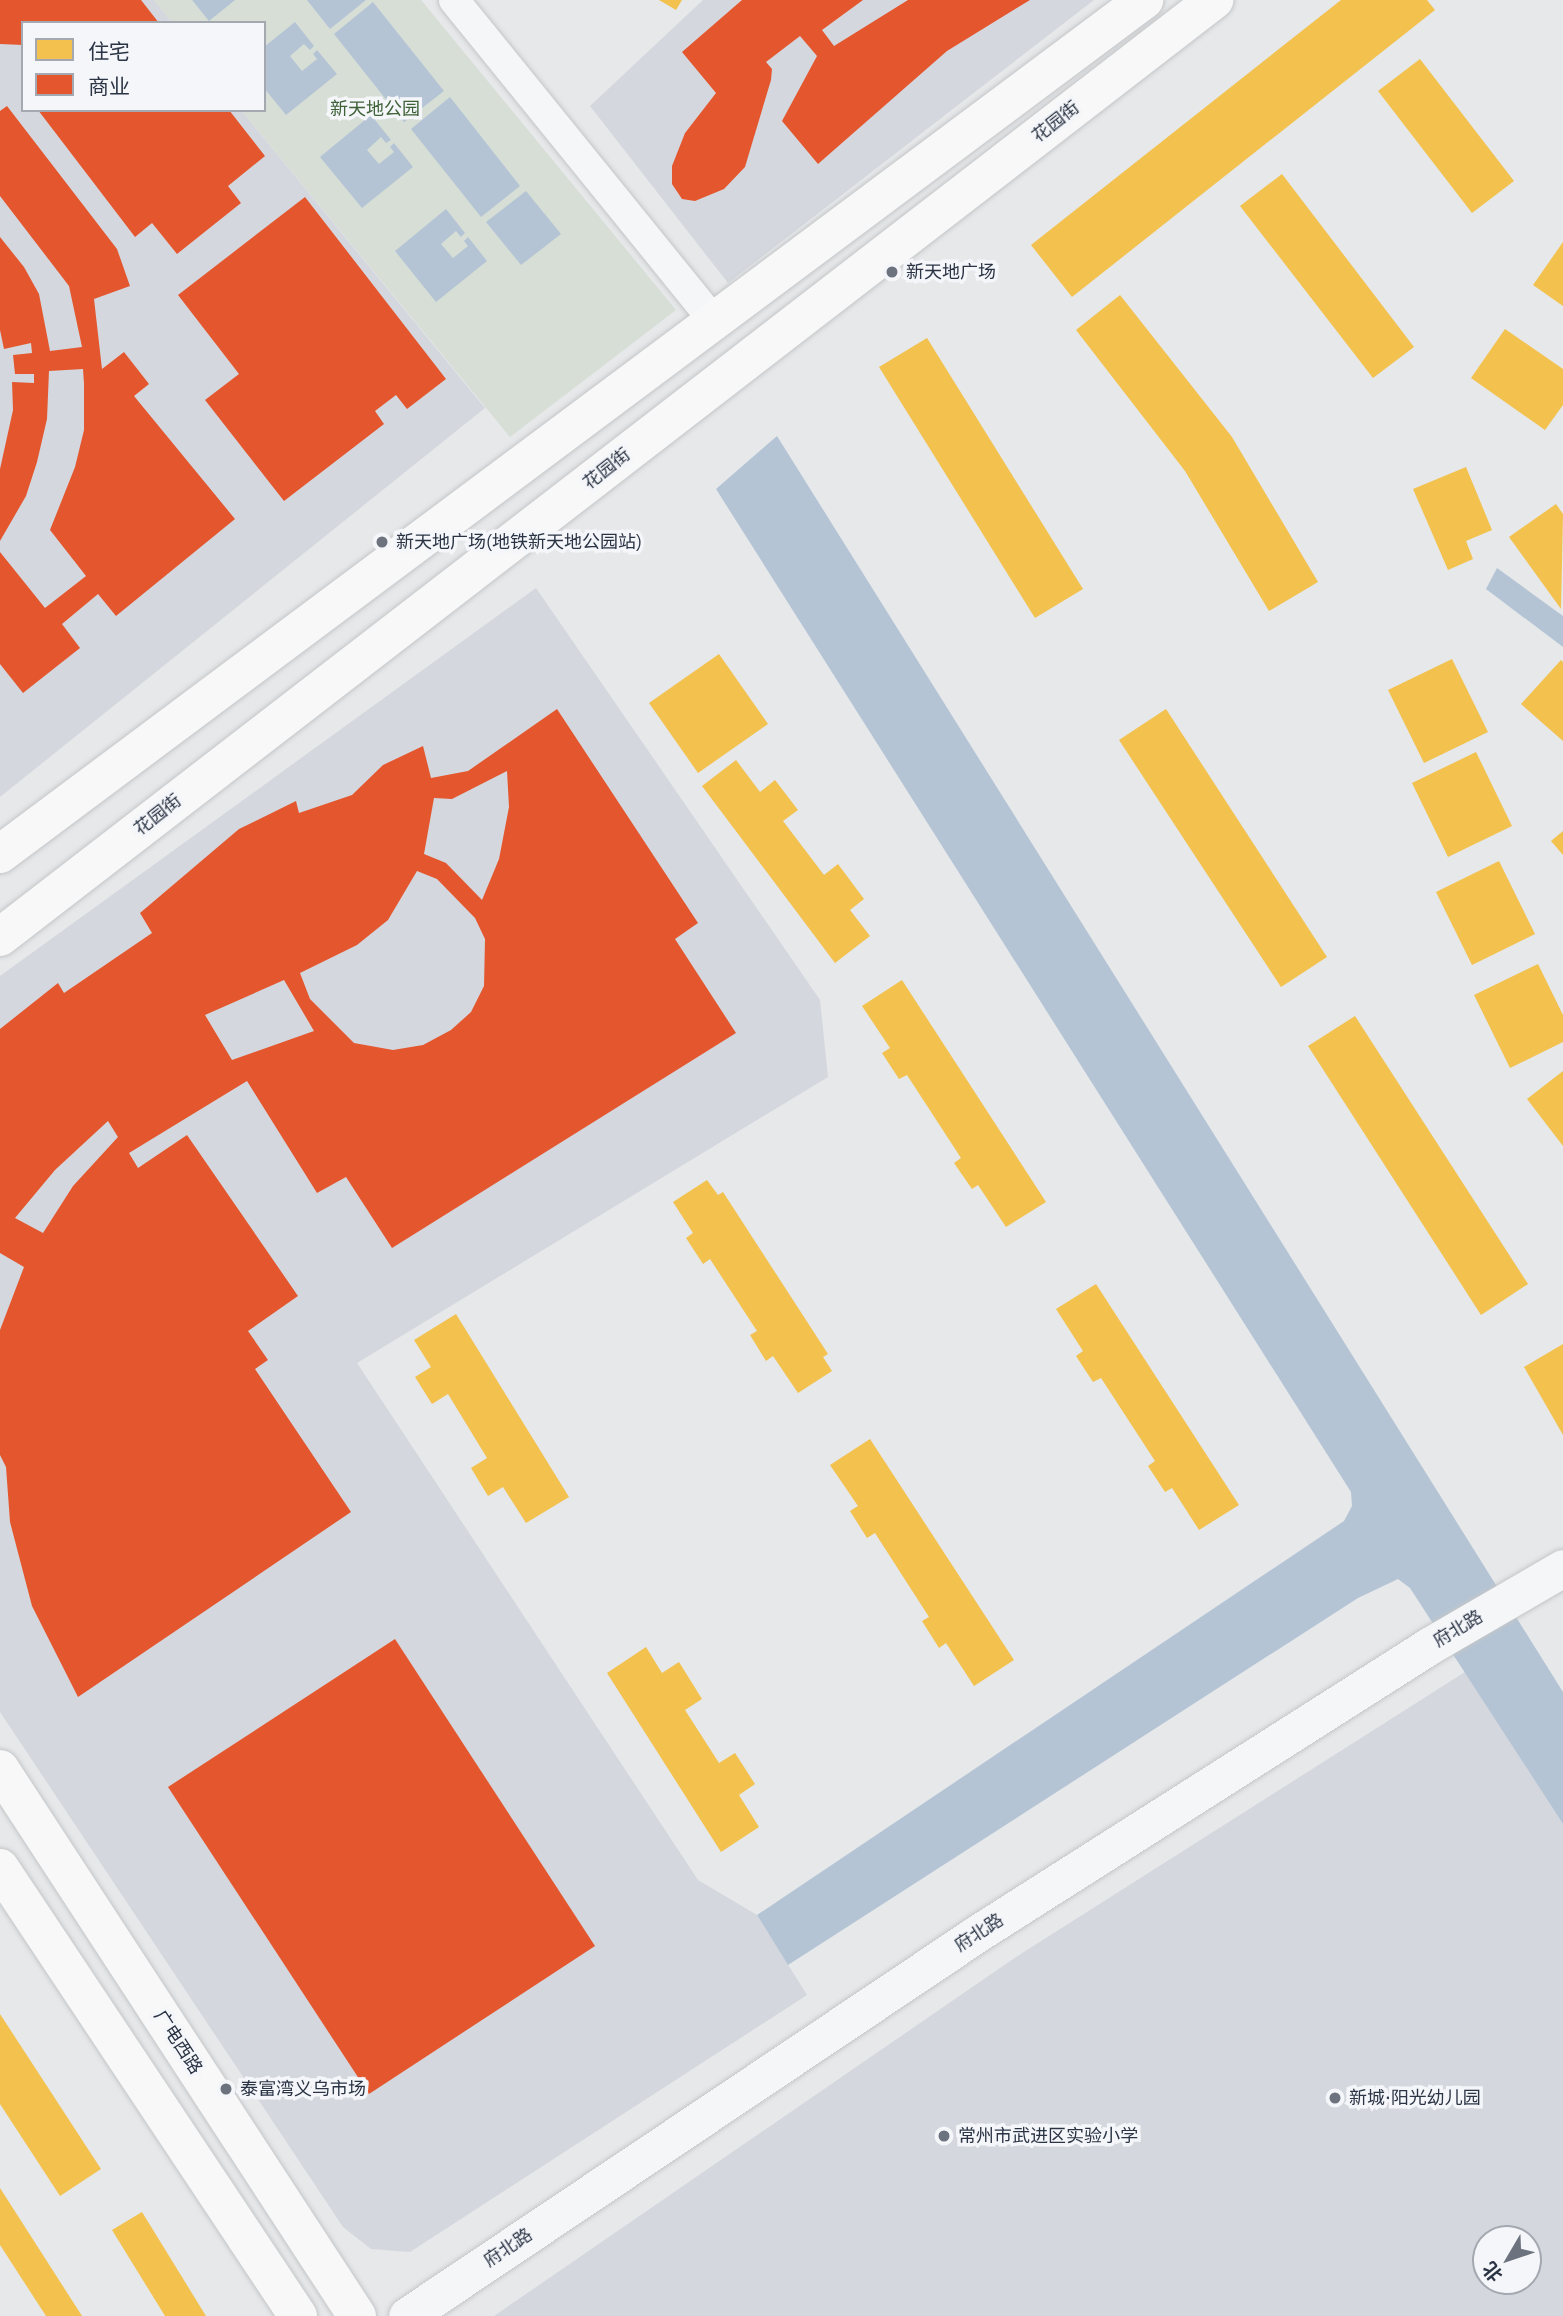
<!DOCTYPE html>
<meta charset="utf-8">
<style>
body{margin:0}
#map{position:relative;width:1563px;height:2316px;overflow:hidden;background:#e6e8ea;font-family:"IBM Plex Sans","Noto Sans SC",sans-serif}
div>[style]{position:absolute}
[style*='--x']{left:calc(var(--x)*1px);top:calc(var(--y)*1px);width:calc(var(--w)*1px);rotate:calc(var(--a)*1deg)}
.built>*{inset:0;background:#d4d7dd}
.green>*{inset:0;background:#d6ded6}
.water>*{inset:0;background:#b4c4d5}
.homes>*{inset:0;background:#f2c14e}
.shops>*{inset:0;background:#e4572e}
.roads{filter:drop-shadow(0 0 2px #c4c6c8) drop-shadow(0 0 2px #c4c6c8)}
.minor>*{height:30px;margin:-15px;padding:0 15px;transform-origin:15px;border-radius:15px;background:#f5f6f7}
.tertiary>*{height:37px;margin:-18.5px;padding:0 18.5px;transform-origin:18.5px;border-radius:18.5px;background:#f5f6f7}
.secondary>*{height:38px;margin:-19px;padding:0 19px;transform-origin:19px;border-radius:19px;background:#f8f8f8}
.dots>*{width:19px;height:19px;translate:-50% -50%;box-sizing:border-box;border:4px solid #f4f6f9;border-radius:50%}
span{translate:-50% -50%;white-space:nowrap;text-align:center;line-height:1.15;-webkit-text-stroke:7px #f4f6f9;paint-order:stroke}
.park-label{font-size:18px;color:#3f6138}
.street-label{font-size:18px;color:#2b3445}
.poi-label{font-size:18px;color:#2b3445}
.left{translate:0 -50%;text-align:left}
.legend{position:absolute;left:21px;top:21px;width:245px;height:91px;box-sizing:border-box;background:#f4f6f9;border:2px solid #a4a8b1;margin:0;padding:9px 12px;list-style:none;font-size:21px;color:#2b3445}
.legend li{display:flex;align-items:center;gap:14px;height:35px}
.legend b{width:35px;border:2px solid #a4a8b1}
.north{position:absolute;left:1472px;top:2225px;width:70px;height:70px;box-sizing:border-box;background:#f4f6f9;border:2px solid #a4a8b1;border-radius:50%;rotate:231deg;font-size:19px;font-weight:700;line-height:28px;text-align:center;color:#2b3445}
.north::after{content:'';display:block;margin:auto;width:24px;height:32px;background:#6c737f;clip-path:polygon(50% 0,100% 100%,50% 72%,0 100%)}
</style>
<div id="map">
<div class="built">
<div style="clip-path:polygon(0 0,154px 0,172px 23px,23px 23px,23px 110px,241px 110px,485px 408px,0 797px)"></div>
<div style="clip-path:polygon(703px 0,1094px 0,728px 283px,590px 106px)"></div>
<div style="clip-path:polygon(536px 588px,820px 1000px,828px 1077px,357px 1363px,698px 1880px,757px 1915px,807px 1995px,410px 2252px,371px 2249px,343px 2227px,0 1712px,0 976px)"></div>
<div style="clip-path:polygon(evenodd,1465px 1672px,1563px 1824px,1563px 2316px,494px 2316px,1016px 1957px,1465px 1672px,1486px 2239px,1528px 2239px,1528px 2281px,1486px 2281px,1486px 2239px)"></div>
</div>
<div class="green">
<div style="clip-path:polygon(154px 0,421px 0,676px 310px,510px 437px,241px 110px,264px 110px,264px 23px,172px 23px)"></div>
</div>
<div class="water">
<div style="clip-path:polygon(192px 0,235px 0,209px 21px)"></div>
<div style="clip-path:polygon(307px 0,366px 0,330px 29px)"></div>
<div style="clip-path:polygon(373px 2px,444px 91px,404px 122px,334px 34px)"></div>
<div style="clip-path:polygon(295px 22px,314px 46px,310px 50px,304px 44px,290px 56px,302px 71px,317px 59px,313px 54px,317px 50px,337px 74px,286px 115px,264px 88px,264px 47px)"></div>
<div style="clip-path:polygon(450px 97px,520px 186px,481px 217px,411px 129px)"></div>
<div style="clip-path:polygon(371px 115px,391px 140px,386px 143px,381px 137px,367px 150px,379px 164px,394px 152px,390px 147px,394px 143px,413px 167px,362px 208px,320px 157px)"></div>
<div style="clip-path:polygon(526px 191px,561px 234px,521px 265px,486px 222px)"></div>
<div style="clip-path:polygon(446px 209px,465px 233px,461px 237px,456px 231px,441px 244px,453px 258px,468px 246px,464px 241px,468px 237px,487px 261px,436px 302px,395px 251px)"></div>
<div style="clip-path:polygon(777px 436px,1563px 1692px,1563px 1824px,1410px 1588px,1398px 1579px,1358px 1598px,788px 1965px,757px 1915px,1344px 1521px,1352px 1506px,1351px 1492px,716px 489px)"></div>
<div style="clip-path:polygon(1497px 568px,1563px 616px,1563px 647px,1486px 589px)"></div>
</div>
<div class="homes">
<div style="clip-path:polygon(659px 0,682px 0,676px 10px)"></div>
<div style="clip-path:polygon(1341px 0,1427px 0,1435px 10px,1072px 297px,1031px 245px)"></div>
<div style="clip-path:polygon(1420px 59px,1514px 181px,1472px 213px,1378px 91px)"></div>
<div style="clip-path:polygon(1282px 174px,1414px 347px,1373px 378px,1240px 206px)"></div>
<div style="clip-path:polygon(1563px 242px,1563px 306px,1533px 285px)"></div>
<div style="clip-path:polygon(1120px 295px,1232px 437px,1318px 582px,1269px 611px,1185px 471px,1076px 330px)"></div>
<div style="clip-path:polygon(1505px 329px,1563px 369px,1563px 405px,1545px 430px,1471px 378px)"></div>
<div style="clip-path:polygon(927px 338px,1083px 589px,1035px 618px,879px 367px)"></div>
<div style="clip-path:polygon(1466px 467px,1492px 530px,1466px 541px,1473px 559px,1448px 570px,1413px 489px)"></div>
<div style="clip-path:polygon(1556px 504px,1563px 514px,1561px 609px,1509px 537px)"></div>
<div style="clip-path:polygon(719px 654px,768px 724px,698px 773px,649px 703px)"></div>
<div style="clip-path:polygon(1452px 659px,1488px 732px,1424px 763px,1388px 690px)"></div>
<div style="clip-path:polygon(1561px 660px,1563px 662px,1563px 741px,1521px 704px)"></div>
<div style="clip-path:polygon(1166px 709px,1327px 957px,1281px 987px,1119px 740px)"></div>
<div style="clip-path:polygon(1476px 752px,1512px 826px,1448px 857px,1412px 783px)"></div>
<div style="clip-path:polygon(736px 760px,760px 792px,775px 780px,798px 810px,783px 821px,824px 875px,838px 864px,864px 899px,850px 910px,870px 936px,835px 963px,702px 786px)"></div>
<div style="clip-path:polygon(1563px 831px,1563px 855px,1551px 841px)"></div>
<div style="clip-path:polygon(1499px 861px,1535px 934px,1472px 965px,1436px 892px)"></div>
<div style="clip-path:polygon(1538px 964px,1563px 1015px,1563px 1042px,1510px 1068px,1474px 995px)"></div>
<div style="clip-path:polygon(902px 980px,1046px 1202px,1006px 1227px,978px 1185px,972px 1189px,954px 1163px,961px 1158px,907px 1075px,899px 1079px,882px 1053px,890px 1048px,862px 1006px)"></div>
<div style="clip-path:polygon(1355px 1016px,1528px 1284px,1481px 1315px,1308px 1046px)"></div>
<div style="clip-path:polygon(1563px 1071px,1563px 1146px,1527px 1099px)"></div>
<div style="clip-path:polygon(707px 1180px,718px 1195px,723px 1192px,828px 1354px,823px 1357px,832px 1371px,798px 1393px,773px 1356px,766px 1361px,750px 1335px,757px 1331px,710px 1259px,703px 1264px,686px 1238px,693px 1233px,673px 1202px)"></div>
<div style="clip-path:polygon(1096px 1284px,1239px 1505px,1199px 1530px,1172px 1488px,1165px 1492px,1148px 1466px,1155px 1461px,1101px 1378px,1093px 1382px,1076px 1356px,1083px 1351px,1056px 1309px)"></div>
<div style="clip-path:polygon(456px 1314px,569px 1497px,526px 1523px,503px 1487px,488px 1496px,471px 1468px,487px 1458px,448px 1394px,432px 1404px,415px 1377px,431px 1367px,414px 1340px)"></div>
<div style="clip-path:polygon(1563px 1344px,1563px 1435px,1524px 1367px)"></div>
<div style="clip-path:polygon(870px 1439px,1014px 1660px,974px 1686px,946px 1643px,939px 1648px,922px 1621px,929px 1617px,875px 1533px,867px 1538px,850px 1511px,858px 1506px,830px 1465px)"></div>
<div style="clip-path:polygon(646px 1647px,662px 1673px,679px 1662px,702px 1699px,685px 1710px,719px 1763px,735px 1753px,755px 1784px,739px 1795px,759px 1827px,721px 1852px,607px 1673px)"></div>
<div style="clip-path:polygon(0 2014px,101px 2169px,60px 2196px,0 2104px)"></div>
<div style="clip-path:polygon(0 2188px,82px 2316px,46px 2316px,0 2245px)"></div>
<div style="clip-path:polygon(142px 2212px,206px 2316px,165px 2316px,112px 2230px)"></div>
</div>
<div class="shops">
<div style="clip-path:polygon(0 0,141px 0,159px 23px,23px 23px,23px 45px,0 44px)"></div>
<div style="clip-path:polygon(742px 0,863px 0,822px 30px,834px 46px,908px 0,1030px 0,947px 51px,818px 164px,782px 121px,817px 56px,800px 36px,766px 62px,772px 69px,771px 80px,745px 167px,724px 189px,695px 201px,682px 199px,672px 184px,672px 166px,685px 133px,716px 93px,682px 52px)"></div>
<div style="clip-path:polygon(7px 106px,117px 249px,130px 286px,94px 299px,102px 369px,124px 352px,149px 384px,134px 396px,235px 519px,116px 616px,98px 594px,62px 624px,80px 648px,23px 693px,0 664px,0 552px,45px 608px,86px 576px,50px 530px,75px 467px,84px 430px,84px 384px,83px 369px,49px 371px,47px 419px,37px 462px,26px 496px,0 541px,0 469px,13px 410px,12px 382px,34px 383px,34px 374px,15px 374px,13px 355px,32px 353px,31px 343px,4px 349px,0 330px,0 237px,24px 267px,39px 294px,50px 351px,82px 347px,69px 286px,0 196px,0 111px)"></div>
<div style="clip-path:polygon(38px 110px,229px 110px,265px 156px,228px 186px,241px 203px,177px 254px,152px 223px,135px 237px)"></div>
<div style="clip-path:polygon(305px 197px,446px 379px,407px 409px,396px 395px,375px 411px,384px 424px,284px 501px,205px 400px,239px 374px,178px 295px)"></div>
<div style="clip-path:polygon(evenodd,557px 709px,698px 923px,675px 939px,736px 1033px,392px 1248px,346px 1177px,317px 1193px,247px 1081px,129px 1153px,138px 1168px,187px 1135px,298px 1296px,248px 1331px,268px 1360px,255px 1369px,351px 1512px,78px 1697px,32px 1606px,10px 1522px,6px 1467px,0 1455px,0 1330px,24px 1267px,0 1253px,0 1029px,58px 983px,64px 993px,152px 933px,140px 913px,239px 829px,296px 801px,299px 813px,352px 795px,383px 765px,423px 746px,431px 778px,468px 771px,557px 709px,507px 771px,509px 807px,499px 859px,482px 900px,446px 863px,424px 854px,434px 798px,452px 799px,507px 771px,557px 709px,417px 871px,437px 879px,475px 918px,485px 939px,484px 986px,471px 1012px,451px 1030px,423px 1045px,393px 1050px,354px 1043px,310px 999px,300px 973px,357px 945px,388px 920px,417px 871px,557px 709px,284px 980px,314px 1031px,232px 1060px,205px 1015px,284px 980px,557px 709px,108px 1121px,118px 1137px,73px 1186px,43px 1233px,15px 1218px,55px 1170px,108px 1121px)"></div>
<div style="clip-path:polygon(395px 1639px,595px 1946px,369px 2094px,168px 1787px)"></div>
</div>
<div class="roads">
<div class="minor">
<div style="--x:454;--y:0;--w:413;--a:51"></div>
</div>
<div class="tertiary">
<div style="--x:407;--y:2316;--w:688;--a:-33.85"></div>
<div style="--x:978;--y:1933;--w:535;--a:-32.47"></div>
<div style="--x:1429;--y:1646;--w:155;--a:-30.2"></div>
</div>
<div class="secondary">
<div style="--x:0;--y:854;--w:1428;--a:-36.74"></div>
<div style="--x:0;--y:937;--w:1534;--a:-37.66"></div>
<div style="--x:0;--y:1769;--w:653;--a:56.87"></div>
<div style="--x:0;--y:1868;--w:538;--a:56.37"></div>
</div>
</div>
<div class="dots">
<div style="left:892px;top:272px;background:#6c737f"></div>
<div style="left:382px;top:542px;background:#6c737f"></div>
<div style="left:226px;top:2089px;background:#6c737f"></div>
<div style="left:1335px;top:2098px;background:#6c737f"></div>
<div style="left:944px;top:2136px;background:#6c737f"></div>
</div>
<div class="park-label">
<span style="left:375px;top:109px">新天地公园</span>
</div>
<div class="street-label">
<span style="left:1056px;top:122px;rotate:-38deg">花园街</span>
<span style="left:607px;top:469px;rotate:-38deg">花园街</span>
<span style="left:158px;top:815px;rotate:-38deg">花园街</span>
<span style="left:1458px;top:1629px;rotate:-31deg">府北路</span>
<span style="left:979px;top:1933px;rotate:-33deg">府北路</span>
<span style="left:178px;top:2042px;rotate:57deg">广电西路</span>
<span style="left:508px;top:2248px;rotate:-34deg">府北路</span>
</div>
<div class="poi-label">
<span class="left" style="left:906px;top:272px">新天地广场</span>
<span class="left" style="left:396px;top:542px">新天地广场(地铁新天地公园站)</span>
<span class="left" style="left:240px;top:2089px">泰富湾义乌市场</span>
<span class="left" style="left:1349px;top:2098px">新城·阳光幼儿园</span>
<span class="left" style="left:958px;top:2136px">常州市武进区实验小学</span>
</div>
<ul class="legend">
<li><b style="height:19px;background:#f2c14e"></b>住宅</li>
<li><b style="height:19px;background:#e4572e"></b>商业</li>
</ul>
<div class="north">北</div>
</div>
